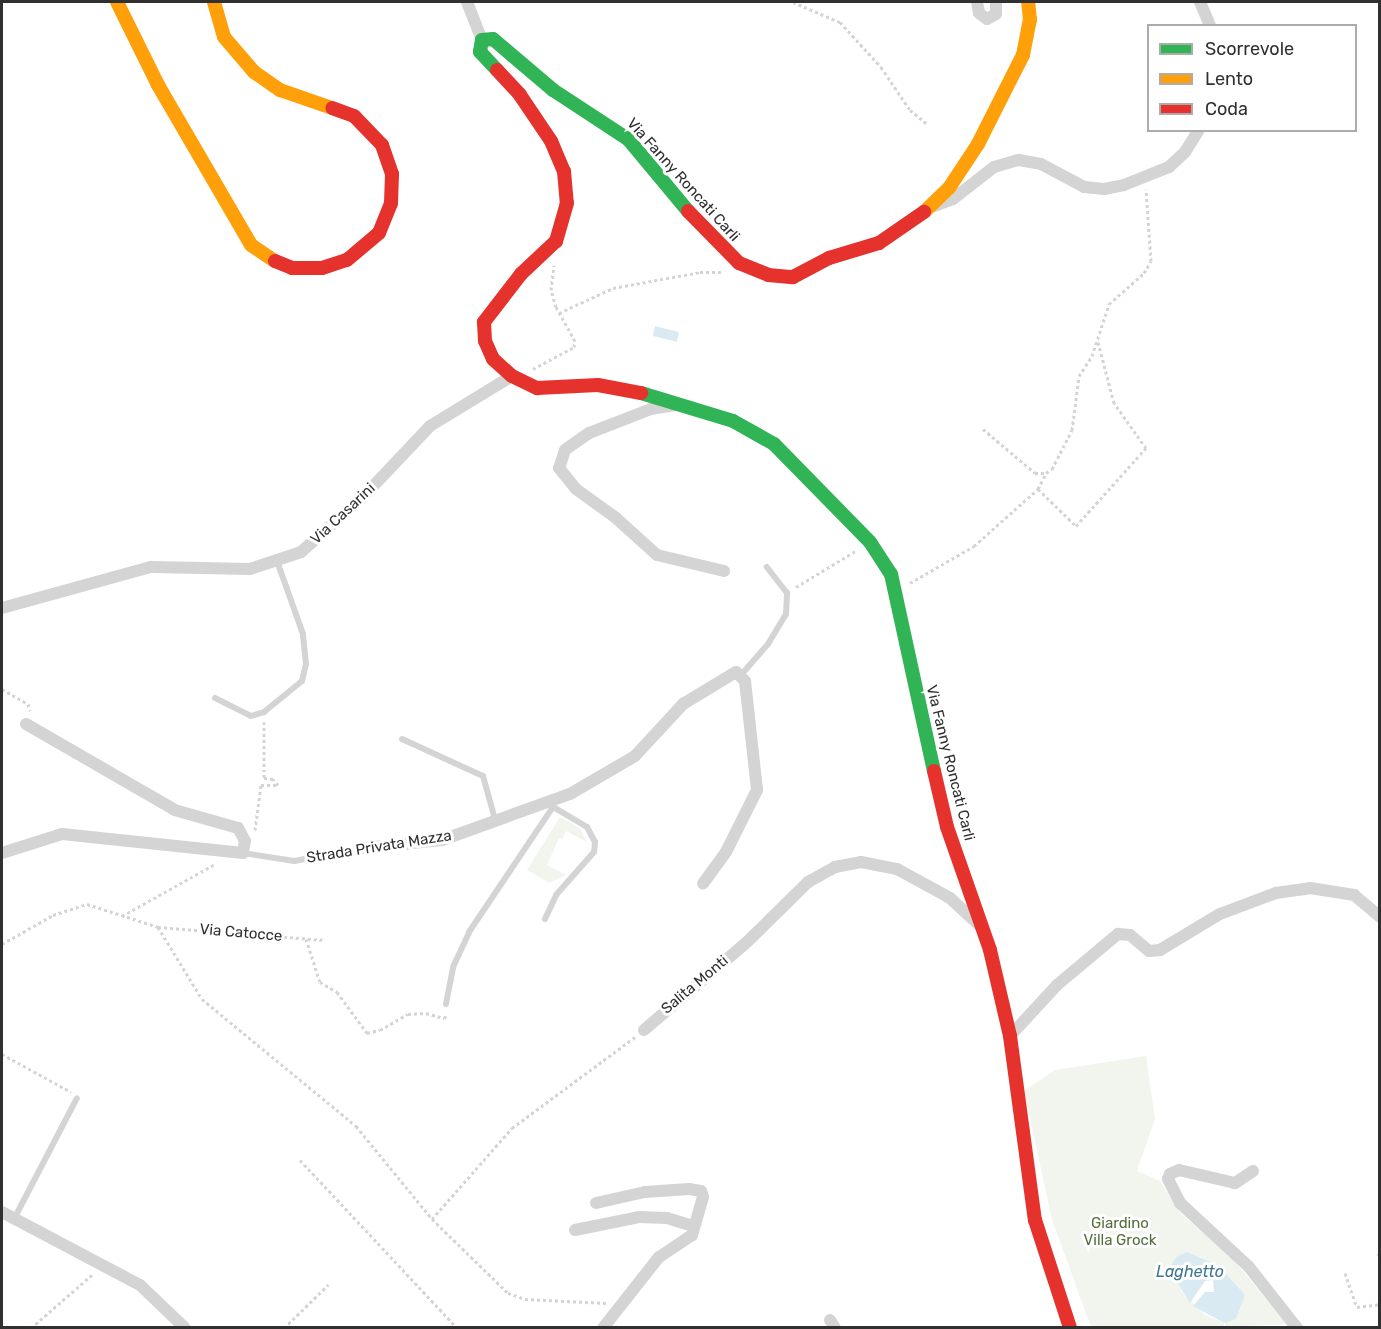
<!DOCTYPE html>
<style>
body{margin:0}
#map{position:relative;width:1381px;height:1329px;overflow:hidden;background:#fff;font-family:Rubik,sans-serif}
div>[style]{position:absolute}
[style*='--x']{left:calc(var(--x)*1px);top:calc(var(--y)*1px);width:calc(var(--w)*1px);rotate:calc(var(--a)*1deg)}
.green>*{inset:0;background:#f2f5ed}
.water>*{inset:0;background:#daeaf2}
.path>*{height:3px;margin-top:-1.5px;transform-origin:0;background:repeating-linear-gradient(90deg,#d4d4d4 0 3px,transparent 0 6px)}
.lane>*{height:6px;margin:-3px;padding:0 3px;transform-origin:3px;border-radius:3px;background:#d4d4d4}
.street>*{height:12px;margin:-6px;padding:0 6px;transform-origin:6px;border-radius:6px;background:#d4d4d4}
.fast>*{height:14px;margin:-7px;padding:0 7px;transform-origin:7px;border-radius:7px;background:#30b455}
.slow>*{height:14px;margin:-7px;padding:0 7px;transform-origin:7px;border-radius:7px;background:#ff9f0a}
.jam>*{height:14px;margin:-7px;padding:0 7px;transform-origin:7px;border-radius:7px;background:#e5322d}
span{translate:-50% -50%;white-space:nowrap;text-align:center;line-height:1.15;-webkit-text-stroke:6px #fff;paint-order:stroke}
.street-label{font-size:15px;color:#303030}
.park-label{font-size:15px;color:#556d3b}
.water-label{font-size:16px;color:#3b7695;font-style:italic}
.frame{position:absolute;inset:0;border:3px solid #303030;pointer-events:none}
.legend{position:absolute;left:1147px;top:24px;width:210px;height:108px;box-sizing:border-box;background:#fff;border:2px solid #acacac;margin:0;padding:8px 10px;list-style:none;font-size:18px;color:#303030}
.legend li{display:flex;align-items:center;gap:12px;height:30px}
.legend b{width:30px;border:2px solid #acacac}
</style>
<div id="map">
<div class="green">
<div style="clip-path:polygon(560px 817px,580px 828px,587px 842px,566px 831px,562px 839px,559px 838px,547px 865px,566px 875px,549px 883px,527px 870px)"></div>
<div style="clip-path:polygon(1146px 1056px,1155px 1119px,1137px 1171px,1160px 1181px,1181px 1214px,1231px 1257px,1287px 1324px,1225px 1327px,1225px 1322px,1236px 1319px,1245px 1295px,1176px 1257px,1171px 1265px,1182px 1292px,1205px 1315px,1224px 1323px,1224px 1327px,1091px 1327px,1052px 1220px,1024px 1091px,1055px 1070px)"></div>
</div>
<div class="water">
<div style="clip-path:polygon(655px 326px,679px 332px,677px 342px,653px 336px)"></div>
<div style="clip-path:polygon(1187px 1252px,1219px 1266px,1245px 1295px,1236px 1319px,1224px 1323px,1193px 1306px,1205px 1292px,1214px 1292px,1213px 1280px,1205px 1281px,1190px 1303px,1175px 1279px,1171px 1265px,1176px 1257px)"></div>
</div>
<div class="path">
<div style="--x:793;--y:2;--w:51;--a:23.1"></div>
<div style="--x:840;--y:22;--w:61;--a:47.7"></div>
<div style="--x:881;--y:67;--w:52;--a:56"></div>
<div style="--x:910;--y:110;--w:21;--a:39"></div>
<div style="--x:559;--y:313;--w:60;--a:-24.8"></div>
<div style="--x:613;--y:288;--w:88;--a:-10.4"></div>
<div style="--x:700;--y:272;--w:24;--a:0"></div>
<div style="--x:533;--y:369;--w:47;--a:-28.2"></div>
<div style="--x:574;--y:347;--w:6;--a:-81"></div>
<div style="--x:575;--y:341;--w:39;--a:-119"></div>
<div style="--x:556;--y:307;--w:18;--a:-106"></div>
<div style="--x:551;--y:290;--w:25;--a:-83"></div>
<div style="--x:983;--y:429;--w:68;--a:40.2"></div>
<div style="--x:1035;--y:473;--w:11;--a:0"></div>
<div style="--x:1046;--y:473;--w:7;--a:-34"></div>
<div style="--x:1052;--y:469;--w:44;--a:-62.9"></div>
<div style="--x:1072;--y:430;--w:54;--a:-82.6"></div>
<div style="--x:1079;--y:376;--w:24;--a:-57"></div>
<div style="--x:1092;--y:356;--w:55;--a:-71.9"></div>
<div style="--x:1109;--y:304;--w:47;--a:-41.5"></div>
<div style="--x:1144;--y:273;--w:14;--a:-60"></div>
<div style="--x:1151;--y:261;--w:72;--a:-94"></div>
<div style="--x:1038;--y:489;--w:53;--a:44.2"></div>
<div style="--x:1076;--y:526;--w:105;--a:-48.1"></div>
<div style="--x:1146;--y:448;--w:55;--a:-125.4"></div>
<div style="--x:1114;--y:403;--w:63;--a:-104.7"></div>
<div style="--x:910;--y:583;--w:74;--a:-30"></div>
<div style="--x:974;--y:546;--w:86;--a:-41.7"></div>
<div style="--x:1038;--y:489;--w:18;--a:-63"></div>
<div style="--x:796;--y:587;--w:71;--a:-31.2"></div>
<div style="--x:2;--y:689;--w:30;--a:30"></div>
<div style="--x:28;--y:704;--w:7;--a:74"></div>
<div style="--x:255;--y:830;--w:45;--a:-82.4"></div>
<div style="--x:261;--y:785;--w:17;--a:0"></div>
<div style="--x:278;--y:785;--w:8;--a:-130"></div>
<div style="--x:273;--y:779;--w:9;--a:-174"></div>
<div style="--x:264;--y:778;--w:56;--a:-90"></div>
<div style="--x:122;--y:916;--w:107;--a:-29.2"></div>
<div style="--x:158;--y:927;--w:84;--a:58.6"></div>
<div style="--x:202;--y:999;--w:200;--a:39.5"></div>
<div style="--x:356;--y:1126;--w:120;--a:50.7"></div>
<div style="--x:432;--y:1219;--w:106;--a:44.2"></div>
<div style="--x:508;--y:1293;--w:18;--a:19"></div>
<div style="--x:525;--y:1299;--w:81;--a:2.8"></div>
<div style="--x:306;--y:939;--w:45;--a:72"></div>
<div style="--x:320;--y:982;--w:20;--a:30"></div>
<div style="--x:337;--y:992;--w:51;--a:53.8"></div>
<div style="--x:367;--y:1033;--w:13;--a:-13"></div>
<div style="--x:380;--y:1030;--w:32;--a:-30"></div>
<div style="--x:408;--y:1014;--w:18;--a:-3"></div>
<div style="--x:426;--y:1013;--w:19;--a:16"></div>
<div style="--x:444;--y:1018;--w:4;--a:-45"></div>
<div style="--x:2;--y:944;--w:59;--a:-29.6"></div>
<div style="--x:53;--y:915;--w:36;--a:-18"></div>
<div style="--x:87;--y:904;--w:75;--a:17.9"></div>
<div style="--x:158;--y:927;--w:167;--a:4.5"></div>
<div style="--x:2;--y:1054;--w:79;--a:28.8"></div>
<div style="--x:300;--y:1160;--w:230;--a:46.9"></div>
<div style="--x:432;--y:1219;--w:121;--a:-48.7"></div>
<div style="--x:512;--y:1128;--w:153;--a:-36.5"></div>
<div style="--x:1378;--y:1253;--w:4;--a:63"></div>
<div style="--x:1345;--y:1273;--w:36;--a:71"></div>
<div style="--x:1357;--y:1307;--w:23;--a:-7"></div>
<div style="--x:31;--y:1328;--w:82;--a:-41.1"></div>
<div style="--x:284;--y:1328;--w:62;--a:-44.3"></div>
</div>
<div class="lane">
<div style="--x:741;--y:675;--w:41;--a:-48.9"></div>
<div style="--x:768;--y:644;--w:35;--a:-59"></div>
<div style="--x:786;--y:614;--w:21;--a:-87"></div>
<div style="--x:787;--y:593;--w:33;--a:-128"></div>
<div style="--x:215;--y:698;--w:40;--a:26.6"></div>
<div style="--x:251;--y:716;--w:14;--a:-17"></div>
<div style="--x:264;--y:712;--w:49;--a:-39.2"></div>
<div style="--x:302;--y:681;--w:17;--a:-77"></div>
<div style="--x:306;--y:664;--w:30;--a:-96"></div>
<div style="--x:303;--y:634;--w:77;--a:-109.6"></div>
<div style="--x:402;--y:739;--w:89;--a:24.6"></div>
<div style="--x:483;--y:776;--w:49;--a:74.5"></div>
<div style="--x:243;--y:853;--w:52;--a:8.9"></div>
<div style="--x:294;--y:861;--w:72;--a:-10.4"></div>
<div style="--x:545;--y:919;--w:26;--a:-65"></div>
<div style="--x:556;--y:895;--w:57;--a:-48.5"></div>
<div style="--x:594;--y:852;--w:10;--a:-84"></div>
<div style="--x:595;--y:842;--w:17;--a:-118"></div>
<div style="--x:587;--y:827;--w:43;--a:-149.3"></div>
<div style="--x:446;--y:1004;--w:38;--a:-79"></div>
<div style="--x:453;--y:967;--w:38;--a:-65"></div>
<div style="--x:469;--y:932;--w:151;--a:-56.1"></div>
<div style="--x:14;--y:1219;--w:136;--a:-62.5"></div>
</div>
<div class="street">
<div style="--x:467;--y:2;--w:41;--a:68.5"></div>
<div style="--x:977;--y:2;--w:11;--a:80"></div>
<div style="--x:979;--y:13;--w:10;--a:37"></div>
<div style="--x:987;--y:19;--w:10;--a:-29"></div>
<div style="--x:996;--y:14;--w:12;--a:-90"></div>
<div style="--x:1200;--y:2;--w:26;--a:67"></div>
<div style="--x:934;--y:206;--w:20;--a:-20"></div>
<div style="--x:953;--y:199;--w:52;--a:-38"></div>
<div style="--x:994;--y:167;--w:26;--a:-16"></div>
<div style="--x:1019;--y:160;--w:22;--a:10"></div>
<div style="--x:1041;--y:164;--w:49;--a:28.1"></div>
<div style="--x:1084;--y:187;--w:20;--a:6"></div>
<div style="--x:1104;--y:189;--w:20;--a:-11"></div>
<div style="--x:1124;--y:185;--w:48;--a:-21.8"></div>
<div style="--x:1169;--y:167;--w:22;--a:-43"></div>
<div style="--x:1185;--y:152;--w:26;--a:-58"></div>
<div style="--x:676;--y:405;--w:25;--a:171"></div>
<div style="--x:651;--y:409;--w:66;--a:158.8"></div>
<div style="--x:589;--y:433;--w:29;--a:145"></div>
<div style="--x:565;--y:450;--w:19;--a:108"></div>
<div style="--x:559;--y:468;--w:27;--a:51"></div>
<div style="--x:576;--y:489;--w:49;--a:35.9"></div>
<div style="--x:616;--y:518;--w:55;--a:42.1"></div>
<div style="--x:657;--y:555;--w:69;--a:13.4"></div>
<div style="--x:2;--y:608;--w:155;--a:-15.4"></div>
<div style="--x:151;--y:567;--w:99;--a:1.2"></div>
<div style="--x:250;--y:569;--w:54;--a:-18.4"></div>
<div style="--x:301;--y:552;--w:80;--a:-41.5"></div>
<div style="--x:361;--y:499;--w:100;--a:-46.6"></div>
<div style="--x:430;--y:426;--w:96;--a:-31.4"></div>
<div style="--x:365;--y:848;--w:77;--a:-5.9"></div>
<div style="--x:442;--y:840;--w:136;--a:-19.8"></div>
<div style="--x:570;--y:794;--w:75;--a:-30.3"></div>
<div style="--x:635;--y:756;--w:71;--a:-47.3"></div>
<div style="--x:683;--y:704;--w:62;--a:-31.1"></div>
<div style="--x:736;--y:672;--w:13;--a:45"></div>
<div style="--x:745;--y:681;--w:110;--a:83.7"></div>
<div style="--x:757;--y:790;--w:69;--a:116.6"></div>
<div style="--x:726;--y:852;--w:39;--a:126"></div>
<div style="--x:2;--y:853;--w:63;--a:-17.6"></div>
<div style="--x:62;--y:834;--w:182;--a:6"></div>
<div style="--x:243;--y:853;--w:12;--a:-81"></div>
<div style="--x:245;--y:841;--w:15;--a:-118"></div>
<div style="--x:238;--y:828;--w:66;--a:-164.1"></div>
<div style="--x:175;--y:810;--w:172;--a:-150"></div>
<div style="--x:644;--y:1030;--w:135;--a:-40.5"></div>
<div style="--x:747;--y:942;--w:86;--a:-44.5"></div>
<div style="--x:808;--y:882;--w:31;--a:-29"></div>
<div style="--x:835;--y:867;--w:26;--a:-11"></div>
<div style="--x:861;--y:862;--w:37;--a:11"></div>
<div style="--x:897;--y:869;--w:60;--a:28.7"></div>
<div style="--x:950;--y:898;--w:41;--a:43"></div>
<div style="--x:1010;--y:1036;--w:69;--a:-47.3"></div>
<div style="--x:1057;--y:985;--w:80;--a:-39.9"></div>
<div style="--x:1118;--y:934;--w:12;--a:5"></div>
<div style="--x:1130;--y:935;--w:25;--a:40"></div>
<div style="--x:1149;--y:951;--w:11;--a:-5"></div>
<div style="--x:1160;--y:950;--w:70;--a:-31"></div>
<div style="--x:1220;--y:914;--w:60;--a:-20.6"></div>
<div style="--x:1276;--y:893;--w:34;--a:-8"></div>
<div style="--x:1310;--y:888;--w:45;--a:9"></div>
<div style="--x:1354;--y:895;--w:34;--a:40"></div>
<div style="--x:1253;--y:1171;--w:22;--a:146"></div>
<div style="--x:1235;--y:1183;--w:57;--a:-166.9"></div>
<div style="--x:1179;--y:1170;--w:10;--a:156"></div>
<div style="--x:1170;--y:1174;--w:5;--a:112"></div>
<div style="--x:1168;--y:1179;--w:27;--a:63"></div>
<div style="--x:1180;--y:1203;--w:94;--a:42.8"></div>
<div style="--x:1249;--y:1267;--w:78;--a:51.8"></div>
<div style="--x:596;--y:1203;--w:50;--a:-12.7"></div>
<div style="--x:645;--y:1192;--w:44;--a:-3.9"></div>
<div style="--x:689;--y:1189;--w:12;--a:9"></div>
<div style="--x:701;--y:1191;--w:6;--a:72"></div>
<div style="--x:703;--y:1197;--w:40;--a:106"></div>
<div style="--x:692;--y:1235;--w:40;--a:146"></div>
<div style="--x:659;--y:1257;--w:90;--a:128.3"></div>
<div style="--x:2;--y:1212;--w:156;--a:27.9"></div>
<div style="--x:140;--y:1285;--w:62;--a:43.7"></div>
<div style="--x:575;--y:1230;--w:65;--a:-11.5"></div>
<div style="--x:639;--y:1217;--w:28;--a:2"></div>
<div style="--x:667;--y:1218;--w:28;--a:17"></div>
<div style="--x:830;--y:1320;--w:9;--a:58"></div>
</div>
<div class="fast">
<div style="--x:497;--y:70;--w:25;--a:-133"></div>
<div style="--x:480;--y:52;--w:12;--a:-81"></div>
<div style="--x:482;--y:40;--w:11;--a:-5"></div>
<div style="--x:493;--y:39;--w:79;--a:40.4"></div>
<div style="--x:553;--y:90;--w:90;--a:33.2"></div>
<div style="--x:628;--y:139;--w:94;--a:50.2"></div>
<div style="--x:641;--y:393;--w:96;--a:16.9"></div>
<div style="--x:733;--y:421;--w:47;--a:29.3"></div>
<div style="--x:774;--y:444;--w:137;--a:45.6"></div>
<div style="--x:870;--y:542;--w:38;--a:57"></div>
<div style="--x:891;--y:574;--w:202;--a:77.7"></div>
</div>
<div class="slow">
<div style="--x:117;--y:2;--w:93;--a:63.7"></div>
<div style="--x:158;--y:85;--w:185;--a:59.8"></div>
<div style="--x:251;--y:245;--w:29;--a:34"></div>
<div style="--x:214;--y:2;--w:36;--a:74"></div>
<div style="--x:224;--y:37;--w:46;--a:49.4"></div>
<div style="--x:254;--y:72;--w:32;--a:35"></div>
<div style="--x:280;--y:90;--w:55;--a:19.1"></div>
<div style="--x:924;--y:212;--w:35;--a:-44"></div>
<div style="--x:949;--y:188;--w:53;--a:-56.6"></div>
<div style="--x:978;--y:144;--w:100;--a:-63.2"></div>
<div style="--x:1023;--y:55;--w:36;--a:-79"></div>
<div style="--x:1030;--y:20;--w:18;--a:-96"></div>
</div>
<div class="jam">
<div style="--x:497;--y:70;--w:34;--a:47"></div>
<div style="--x:520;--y:95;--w:55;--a:56"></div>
<div style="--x:551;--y:141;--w:33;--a:67"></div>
<div style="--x:564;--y:171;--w:32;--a:85"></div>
<div style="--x:567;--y:203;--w:40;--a:106"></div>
<div style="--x:556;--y:241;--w:48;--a:136.7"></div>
<div style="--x:521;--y:274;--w:61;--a:127.6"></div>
<div style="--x:484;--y:322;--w:19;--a:87"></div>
<div style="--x:485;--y:341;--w:20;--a:66"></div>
<div style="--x:493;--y:359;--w:25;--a:42"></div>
<div style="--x:512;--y:376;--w:28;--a:26"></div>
<div style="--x:537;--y:388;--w:61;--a:-2.8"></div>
<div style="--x:598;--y:385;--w:44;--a:10.5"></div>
<div style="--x:688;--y:211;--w:73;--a:45.6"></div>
<div style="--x:739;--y:263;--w:31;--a:22"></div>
<div style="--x:768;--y:275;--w:25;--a:5"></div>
<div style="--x:793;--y:277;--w:41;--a:-27.8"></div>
<div style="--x:829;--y:258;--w:52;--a:-16.7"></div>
<div style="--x:879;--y:243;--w:55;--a:-34.6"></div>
<div style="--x:275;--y:261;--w:18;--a:22"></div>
<div style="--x:292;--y:268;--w:30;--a:0"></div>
<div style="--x:322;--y:268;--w:26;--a:-18"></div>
<div style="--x:347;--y:260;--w:42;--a:-40.2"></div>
<div style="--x:379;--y:233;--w:32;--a:-68"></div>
<div style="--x:391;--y:203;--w:29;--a:-88"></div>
<div style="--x:392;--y:174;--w:31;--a:-109"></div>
<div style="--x:382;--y:145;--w:40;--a:-134"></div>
<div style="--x:354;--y:116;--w:23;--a:-160"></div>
<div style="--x:934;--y:771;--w:57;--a:76.9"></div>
<div style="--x:947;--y:827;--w:130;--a:70.7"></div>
<div style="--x:990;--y:950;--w:88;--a:76.9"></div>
<div style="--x:1010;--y:1036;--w:186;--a:82.3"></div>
<div style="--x:1035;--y:1220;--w:114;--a:72"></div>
</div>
<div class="street-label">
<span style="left:683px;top:180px;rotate:48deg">Via Fanny Roncati Carli</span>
<span style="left:343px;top:514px;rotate:-43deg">Via Casarini</span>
<span style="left:950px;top:763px;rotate:76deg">Via Fanny Roncati Carli</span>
<span style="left:379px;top:847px;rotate:-9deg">Strada Privata Mazza</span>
<span style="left:241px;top:933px;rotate:5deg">Via Catocce</span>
<span style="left:695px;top:985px;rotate:-40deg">Salita Monti</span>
</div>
<div class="park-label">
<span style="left:1120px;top:1232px">Giardino<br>Villa Grock</span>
</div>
<div class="water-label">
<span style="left:1190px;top:1272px">Laghetto</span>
</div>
<div class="frame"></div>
<ul class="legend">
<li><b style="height:8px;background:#30b455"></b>Scorrevole</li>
<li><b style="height:8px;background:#ff9f0a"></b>Lento</li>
<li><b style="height:8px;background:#e5322d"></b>Coda</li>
</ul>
</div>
